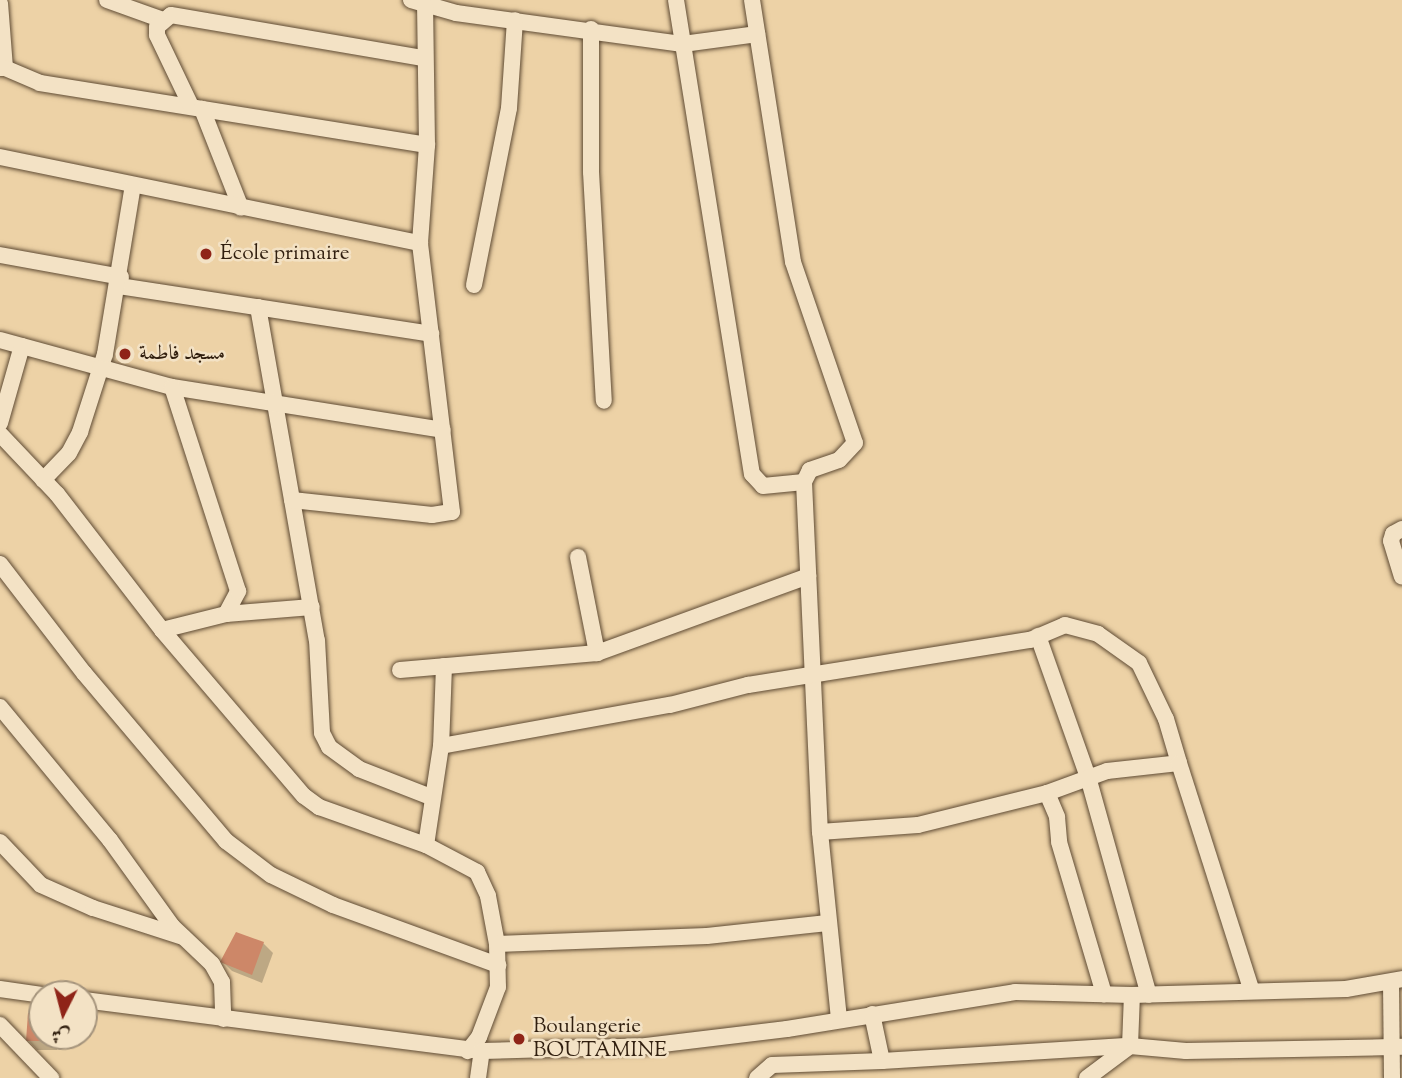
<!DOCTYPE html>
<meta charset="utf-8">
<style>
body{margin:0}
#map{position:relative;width:1402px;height:1078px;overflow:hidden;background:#edd2a6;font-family:"Sorts Mill Goudy",Amiri,serif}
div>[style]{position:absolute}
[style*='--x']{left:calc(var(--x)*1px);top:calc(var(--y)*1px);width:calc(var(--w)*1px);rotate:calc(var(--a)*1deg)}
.shadow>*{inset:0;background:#0003}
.building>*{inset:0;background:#cd8768}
.roads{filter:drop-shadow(0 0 2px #5f4b34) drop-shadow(0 0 2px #5f4b34)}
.minor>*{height:16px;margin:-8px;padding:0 8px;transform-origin:8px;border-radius:8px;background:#f3e2c5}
.dots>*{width:19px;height:19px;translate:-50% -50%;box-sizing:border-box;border:4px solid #f3e2c5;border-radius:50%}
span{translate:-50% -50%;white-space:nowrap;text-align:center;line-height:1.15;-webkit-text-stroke:5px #f3e2c5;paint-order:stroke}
.poi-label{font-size:21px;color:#301e0e}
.left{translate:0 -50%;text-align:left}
.north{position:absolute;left:28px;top:980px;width:70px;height:70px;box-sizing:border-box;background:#f3e2c5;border:2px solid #a5947c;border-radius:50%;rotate:186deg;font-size:19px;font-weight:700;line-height:28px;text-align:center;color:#301e0e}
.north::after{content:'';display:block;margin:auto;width:24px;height:32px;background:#8f2418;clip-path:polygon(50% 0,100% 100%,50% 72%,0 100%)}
</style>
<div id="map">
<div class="shadow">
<div style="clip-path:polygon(263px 943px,273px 953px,262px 983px,232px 971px,222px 961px)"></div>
<div style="clip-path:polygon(42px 1013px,42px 1036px,59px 1036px,57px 1050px,37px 1050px,28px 1040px)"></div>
</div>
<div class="building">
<div style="clip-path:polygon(236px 932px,264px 942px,252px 975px,220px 962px)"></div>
<div style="clip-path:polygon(42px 1012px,42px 1036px,49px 1036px,48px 1041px,26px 1041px,28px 1013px)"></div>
</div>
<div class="roads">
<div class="minor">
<div style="--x:107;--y:0;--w:59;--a:19.7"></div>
<div style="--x:411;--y:0;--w:47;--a:16.1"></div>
<div style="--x:456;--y:13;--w:229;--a:7.8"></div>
<div style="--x:683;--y:44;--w:75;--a:-7.7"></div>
<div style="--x:676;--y:0;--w:480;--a:80.9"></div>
<div style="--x:752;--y:474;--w:16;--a:47"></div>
<div style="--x:763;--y:486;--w:41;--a:-5.6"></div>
<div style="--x:752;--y:0;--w:265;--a:81.1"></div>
<div style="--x:793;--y:262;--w:191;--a:71.1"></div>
<div style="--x:855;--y:443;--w:23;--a:133"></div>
<div style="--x:839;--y:460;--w:31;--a:161"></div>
<div style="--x:810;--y:470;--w:13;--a:117"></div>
<div style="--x:804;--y:482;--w:350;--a:87.4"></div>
<div style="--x:820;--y:832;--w:189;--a:84.2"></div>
<div style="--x:0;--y:3;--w:65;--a:85.6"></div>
<div style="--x:5;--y:68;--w:5;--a:180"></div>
<div style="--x:591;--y:29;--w:143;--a:90"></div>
<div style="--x:591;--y:172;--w:229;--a:86.8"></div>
<div style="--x:5;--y:68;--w:38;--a:23"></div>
<div style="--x:40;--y:83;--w:392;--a:9.1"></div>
<div style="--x:191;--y:106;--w:79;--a:-115.6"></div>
<div style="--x:157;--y:35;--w:8;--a:-90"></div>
<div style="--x:157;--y:27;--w:18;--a:-41"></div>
<div style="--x:171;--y:15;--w:256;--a:9.7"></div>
<div style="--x:202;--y:109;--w:106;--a:68.5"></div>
<div style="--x:0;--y:157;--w:429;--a:11.6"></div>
<div style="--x:0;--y:255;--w:123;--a:10.3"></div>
<div style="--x:474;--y:285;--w:180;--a:-78.8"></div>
<div style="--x:509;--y:108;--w:88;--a:-86.1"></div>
<div style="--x:119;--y:286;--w:316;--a:8.7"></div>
<div style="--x:258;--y:307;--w:338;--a:80"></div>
<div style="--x:317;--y:640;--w:93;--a:86.9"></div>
<div style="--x:322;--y:733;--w:16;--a:63"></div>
<div style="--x:329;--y:747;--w:37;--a:36"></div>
<div style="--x:359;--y:769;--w:77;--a:21.3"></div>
<div style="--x:0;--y:340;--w:178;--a:15.3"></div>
<div style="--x:172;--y:387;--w:274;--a:9"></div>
<div style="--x:0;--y:423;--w:80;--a:-74.1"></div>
<div style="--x:0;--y:434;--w:83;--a:46.5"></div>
<div style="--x:57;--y:494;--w:172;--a:52.3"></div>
<div style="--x:162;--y:630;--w:218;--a:49.5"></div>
<div style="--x:304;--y:796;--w:19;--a:36"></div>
<div style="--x:319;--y:807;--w:114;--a:19.6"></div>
<div style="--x:43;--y:480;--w:37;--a:-46"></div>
<div style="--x:69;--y:453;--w:24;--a:-62"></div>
<div style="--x:80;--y:432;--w:82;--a:-72.2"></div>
<div style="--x:105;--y:354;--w:171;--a:-80.6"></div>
<div style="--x:292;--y:500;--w:141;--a:6.1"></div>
<div style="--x:432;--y:515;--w:20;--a:-9"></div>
<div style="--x:452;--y:512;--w:271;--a:-96.8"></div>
<div style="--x:420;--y:243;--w:98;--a:-85.9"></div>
<div style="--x:427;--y:145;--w:139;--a:-90.8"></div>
<div style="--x:1402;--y:529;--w:10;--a:151"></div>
<div style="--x:1393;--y:534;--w:7;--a:106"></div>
<div style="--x:1391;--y:541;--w:37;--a:73"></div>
<div style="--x:578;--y:557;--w:98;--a:78.8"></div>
<div style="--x:0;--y:564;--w:138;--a:52.4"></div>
<div style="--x:84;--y:673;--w:220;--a:49.8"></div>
<div style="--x:226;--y:841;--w:56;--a:37.1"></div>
<div style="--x:271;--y:875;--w:69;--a:25.8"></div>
<div style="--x:333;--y:905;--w:176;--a:20"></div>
<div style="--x:226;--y:614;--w:86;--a:-4.7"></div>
<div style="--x:162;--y:630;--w:66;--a:-14"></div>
<div style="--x:226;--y:614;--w:26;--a:-62"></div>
<div style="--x:238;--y:591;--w:214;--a:-107.9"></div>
<div style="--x:1038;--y:636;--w:150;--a:70.5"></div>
<div style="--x:1088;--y:777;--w:226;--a:74.4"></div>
<div style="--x:444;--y:666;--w:80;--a:92.1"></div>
<div style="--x:441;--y:746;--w:100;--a:98.6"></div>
<div style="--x:426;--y:845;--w:58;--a:27.9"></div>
<div style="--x:477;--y:872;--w:26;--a:65"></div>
<div style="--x:488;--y:896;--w:49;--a:79.4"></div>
<div style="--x:497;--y:944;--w:43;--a:88.7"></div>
<div style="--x:498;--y:987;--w:53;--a:110.8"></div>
<div style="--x:479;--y:1037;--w:18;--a:128"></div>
<div style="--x:400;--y:670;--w:198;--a:-4.9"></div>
<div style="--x:597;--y:653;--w:225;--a:-20"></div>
<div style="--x:0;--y:707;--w:173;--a:50.4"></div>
<div style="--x:110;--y:840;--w:106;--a:54.2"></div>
<div style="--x:172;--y:926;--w:55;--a:43.5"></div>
<div style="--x:212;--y:964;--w:21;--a:61"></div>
<div style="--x:222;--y:982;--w:37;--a:88"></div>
<div style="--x:441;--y:746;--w:233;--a:-10.2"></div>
<div style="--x:670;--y:705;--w:81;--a:-14.4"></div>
<div style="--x:748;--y:685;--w:286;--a:-9.1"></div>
<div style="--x:1030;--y:640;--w:38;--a:-23"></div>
<div style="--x:1065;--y:625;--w:34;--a:15"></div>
<div style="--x:1098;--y:634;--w:50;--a:35.3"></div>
<div style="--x:1139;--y:663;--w:62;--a:64.3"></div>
<div style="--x:1166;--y:719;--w:46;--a:73.5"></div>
<div style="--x:1047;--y:793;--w:26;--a:67"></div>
<div style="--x:1057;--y:817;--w:25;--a:85"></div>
<div style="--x:1059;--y:842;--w:159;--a:73.5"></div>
<div style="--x:820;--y:832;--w:98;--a:-4.1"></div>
<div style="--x:918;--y:825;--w:133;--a:-13.9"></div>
<div style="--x:1047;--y:793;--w:64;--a:-20.1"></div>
<div style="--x:1107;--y:771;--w:72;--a:-6.3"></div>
<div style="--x:1179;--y:763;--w:237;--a:72.3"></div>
<div style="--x:0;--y:842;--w:59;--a:46.4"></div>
<div style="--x:41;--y:885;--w:57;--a:23.9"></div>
<div style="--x:93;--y:908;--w:95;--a:17.9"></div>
<div style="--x:497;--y:944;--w:210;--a:-2.2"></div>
<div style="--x:707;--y:936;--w:121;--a:-6.2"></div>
<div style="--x:1391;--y:982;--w:96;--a:89.4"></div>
<div style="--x:0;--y:989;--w:42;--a:8.1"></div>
<div style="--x:84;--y:1000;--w:401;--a:7.3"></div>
<div style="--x:482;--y:1051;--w:164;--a:-1.7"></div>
<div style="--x:646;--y:1046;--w:142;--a:-6.9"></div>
<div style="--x:787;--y:1029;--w:231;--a:-9.2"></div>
<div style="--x:1015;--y:992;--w:117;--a:1.5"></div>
<div style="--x:1132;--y:995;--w:214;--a:-1.6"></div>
<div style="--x:1346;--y:989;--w:57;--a:-10.1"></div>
<div style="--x:872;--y:1014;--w:48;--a:78"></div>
<div style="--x:882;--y:1061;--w:248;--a:-3.5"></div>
<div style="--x:1130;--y:1046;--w:56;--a:5.1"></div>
<div style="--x:1186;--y:1051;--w:216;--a:-1.1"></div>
<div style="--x:0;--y:1025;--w:74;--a:46.1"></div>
<div style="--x:478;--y:1078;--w:27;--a:-82"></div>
<div style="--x:757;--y:1078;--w:20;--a:-41"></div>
<div style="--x:772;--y:1065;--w:110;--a:-2.1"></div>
<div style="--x:1087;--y:1078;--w:54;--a:-36.7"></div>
<div style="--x:1130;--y:1046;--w:51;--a:-87.8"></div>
</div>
</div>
<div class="dots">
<div style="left:206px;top:254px;background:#8f2418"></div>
<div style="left:125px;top:354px;background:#8f2418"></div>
<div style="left:519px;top:1039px;background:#8f2418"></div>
</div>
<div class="poi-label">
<span class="left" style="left:220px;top:254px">École primaire</span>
<span class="left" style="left:139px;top:354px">مسجد فاطمة</span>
<span class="left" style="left:533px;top:1039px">Boulangerie<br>BOUTAMINE</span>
</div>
<div class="north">ش</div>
</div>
